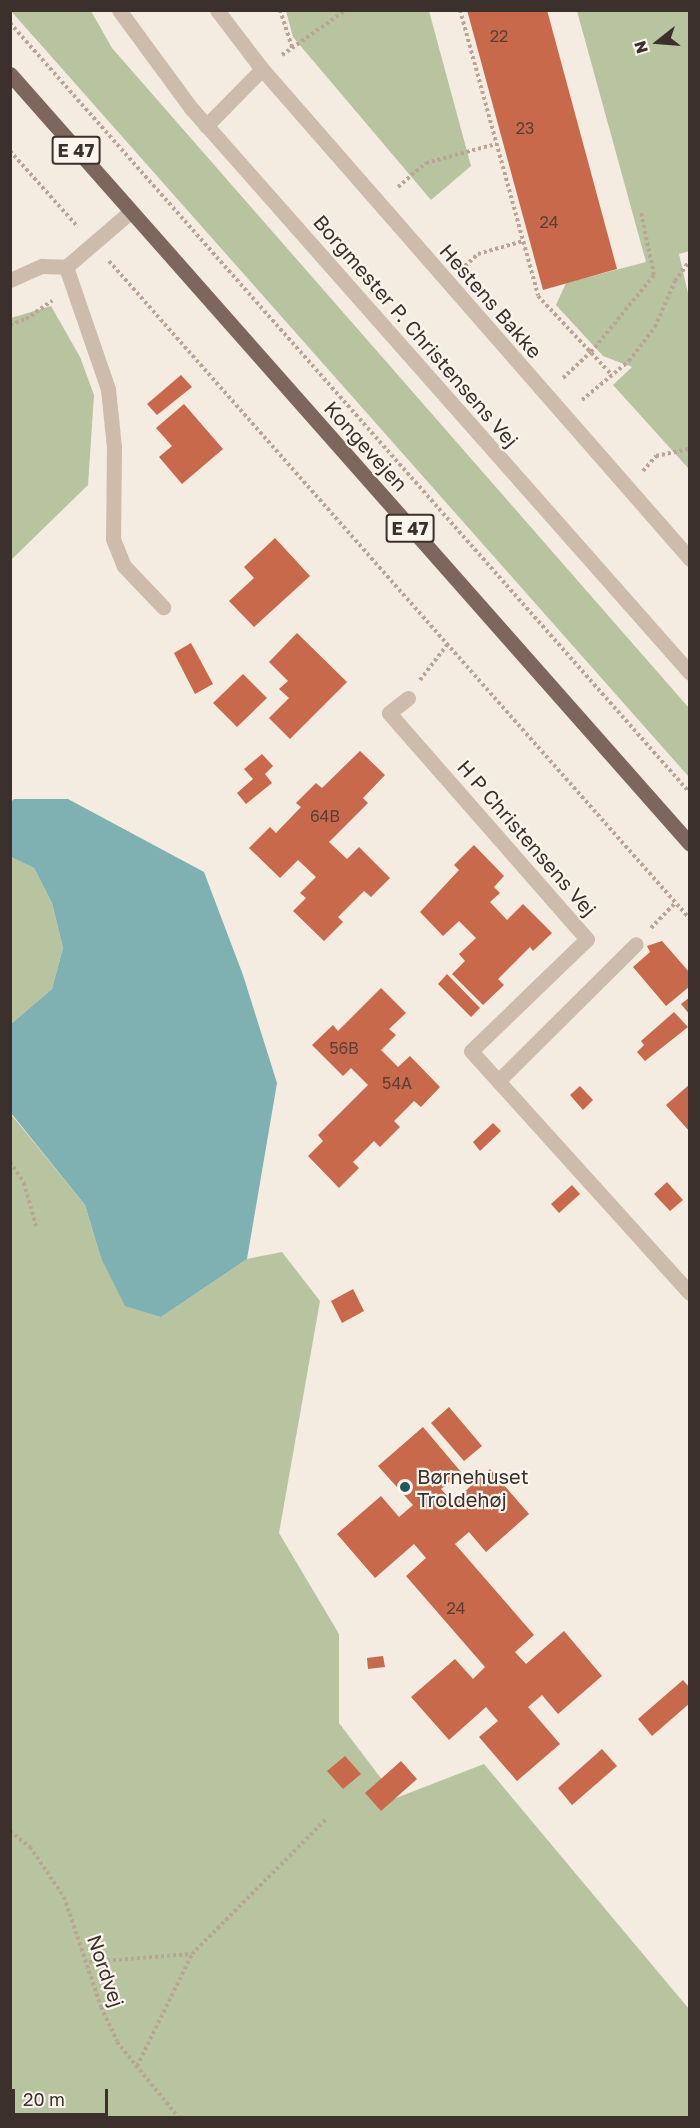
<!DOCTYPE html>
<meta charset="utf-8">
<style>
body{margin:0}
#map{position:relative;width:700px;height:2128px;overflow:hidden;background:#f4ebe1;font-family:"Golos Text",sans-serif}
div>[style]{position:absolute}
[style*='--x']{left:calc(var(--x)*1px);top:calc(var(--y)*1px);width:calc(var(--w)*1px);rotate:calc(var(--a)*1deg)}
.green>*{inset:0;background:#b8c4a0}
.water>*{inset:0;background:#7fb0b2}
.building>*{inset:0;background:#c8694b}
.path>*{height:4px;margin-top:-2px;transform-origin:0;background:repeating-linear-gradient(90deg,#b9a596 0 3px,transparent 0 6px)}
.minor>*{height:15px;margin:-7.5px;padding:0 7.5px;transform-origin:7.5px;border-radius:7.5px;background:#cdbbac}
.major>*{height:15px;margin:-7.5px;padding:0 7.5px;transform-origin:7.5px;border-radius:7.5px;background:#7d675c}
.dots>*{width:16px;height:16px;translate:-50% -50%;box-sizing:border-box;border:3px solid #fbf5ee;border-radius:50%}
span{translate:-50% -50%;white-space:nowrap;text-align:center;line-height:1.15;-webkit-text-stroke:4.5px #fbf5ee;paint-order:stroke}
.number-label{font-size:16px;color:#5e3e33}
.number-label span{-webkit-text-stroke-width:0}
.shield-label span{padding:2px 4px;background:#fbf5ee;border:2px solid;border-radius:4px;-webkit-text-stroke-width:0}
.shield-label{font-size:18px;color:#3b302b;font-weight:700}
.street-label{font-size:20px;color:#3b302b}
.poi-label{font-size:20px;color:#3b302b}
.left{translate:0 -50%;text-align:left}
.frame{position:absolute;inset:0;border:12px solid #3b302b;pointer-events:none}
.north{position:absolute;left:628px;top:12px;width:60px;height:60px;-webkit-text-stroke:4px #fbf5ee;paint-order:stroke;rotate:253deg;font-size:16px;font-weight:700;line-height:24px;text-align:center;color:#3b302b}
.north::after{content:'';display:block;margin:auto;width:21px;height:27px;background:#3b302b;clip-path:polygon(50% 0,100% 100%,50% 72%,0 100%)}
.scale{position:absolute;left:12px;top:2089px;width:96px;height:27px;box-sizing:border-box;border:3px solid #3b302b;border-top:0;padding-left:8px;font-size:18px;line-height:21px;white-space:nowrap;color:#3b302b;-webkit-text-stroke:4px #fbf5ee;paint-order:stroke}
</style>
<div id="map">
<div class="green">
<div style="clip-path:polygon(11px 11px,91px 11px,112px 48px,689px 708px,689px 777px)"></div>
<div style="clip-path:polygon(286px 11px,429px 11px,471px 166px,431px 200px,293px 37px)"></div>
<div style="clip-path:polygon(577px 11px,689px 11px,690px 251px,679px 254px,690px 302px,689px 469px,613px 385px,632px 367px,603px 356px,556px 305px,566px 283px,646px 262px)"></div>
<div style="clip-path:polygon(51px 306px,80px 357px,94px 395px,88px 485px,11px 560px,11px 318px)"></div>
<div style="clip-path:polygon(11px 857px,34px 868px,52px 903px,63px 948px,52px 989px,11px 1024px)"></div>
<div style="clip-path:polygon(10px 1113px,85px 1205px,101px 1258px,161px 1317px,247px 1259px,282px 1252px,320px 1301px,279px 1533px,339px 1634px,339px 1723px,396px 1798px,484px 1764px,689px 2009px,689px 2117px,11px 2117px)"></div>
</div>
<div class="water">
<div style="clip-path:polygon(14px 799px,68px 799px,204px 872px,243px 975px,277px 1083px,247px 1259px,161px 1317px,125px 1306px,101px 1258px,85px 1205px,11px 1113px,11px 1024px,52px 989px,63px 948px,52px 903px,34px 868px,11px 857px,11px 802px)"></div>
</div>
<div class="building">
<div style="clip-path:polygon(467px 10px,547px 10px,617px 269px,543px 290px)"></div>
<div style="clip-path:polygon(181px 375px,192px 387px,157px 415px,147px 404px)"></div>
<div style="clip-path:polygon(184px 404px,223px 449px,182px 484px,159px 457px,172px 446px,156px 428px)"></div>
<div style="clip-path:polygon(275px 538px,310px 576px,254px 627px,229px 601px,254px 578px,244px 567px)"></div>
<div style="clip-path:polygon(297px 633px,347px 682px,290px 739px,269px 718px,289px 698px,279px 689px,288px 681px,269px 662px)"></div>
<div style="clip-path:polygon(191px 643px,213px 684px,195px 694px,174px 653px)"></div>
<div style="clip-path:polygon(243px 674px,267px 698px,237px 727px,213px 703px)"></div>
<div style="clip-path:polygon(360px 751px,385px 775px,363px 798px,368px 803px,329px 842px,347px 859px,359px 847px,390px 878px,371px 897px,364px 891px,338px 917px,343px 922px,324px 941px,293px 911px,306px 898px,300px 893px,316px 877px,298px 860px,280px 878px,249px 848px,270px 827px,276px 833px,301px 807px,296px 803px,316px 783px,322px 788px)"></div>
<div style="clip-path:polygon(262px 754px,273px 766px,265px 774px,272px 783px,246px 804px,237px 793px,253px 779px,244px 769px)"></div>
<div style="clip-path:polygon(474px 845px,504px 876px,494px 887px,500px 893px,490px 902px,507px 920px,523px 904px,552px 933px,533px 951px,530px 947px,498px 979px,504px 985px,483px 1005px,452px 974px,465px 961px,459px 954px,476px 938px,459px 921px,443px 936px,420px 912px,459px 870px,454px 865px)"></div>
<div style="clip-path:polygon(662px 941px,690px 973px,690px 986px,666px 1006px,633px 967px,650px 952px,647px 946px)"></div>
<div style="clip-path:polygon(447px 974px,480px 1008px,471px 1017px,438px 984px)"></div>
<div style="clip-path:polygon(381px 988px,406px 1013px,389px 1029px,396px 1035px,381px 1050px,398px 1067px,410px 1056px,440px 1087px,421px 1107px,414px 1101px,394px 1121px,400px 1127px,380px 1147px,374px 1141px,353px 1162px,359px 1168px,339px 1188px,308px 1156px,323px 1141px,318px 1135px,368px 1085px,351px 1068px,343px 1076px,312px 1045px,333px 1025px,338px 1031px)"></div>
<div style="clip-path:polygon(690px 997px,690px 1015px,681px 1004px)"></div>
<div style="clip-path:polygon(674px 1012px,688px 1027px,645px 1061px,637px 1052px,644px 1045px,641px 1041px)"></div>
<div style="clip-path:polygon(690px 1084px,690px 1132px,666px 1105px)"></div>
<div style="clip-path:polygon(580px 1086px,593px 1100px,583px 1110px,570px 1095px)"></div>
<div style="clip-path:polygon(493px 1123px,501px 1131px,480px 1151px,473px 1142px)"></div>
<div style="clip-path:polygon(667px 1182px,683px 1200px,670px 1211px,654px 1194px)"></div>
<div style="clip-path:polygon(572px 1185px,580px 1194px,559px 1213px,551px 1204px)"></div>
<div style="clip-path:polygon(353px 1289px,364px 1311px,342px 1323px,331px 1301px)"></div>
<div style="clip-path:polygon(449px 1407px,482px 1446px,464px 1461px,431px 1423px)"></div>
<div style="clip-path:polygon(423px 1427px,461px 1472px,441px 1489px,453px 1502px,490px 1469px,529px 1514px,486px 1552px,469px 1532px,455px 1544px,534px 1635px,515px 1652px,526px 1664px,564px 1631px,602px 1676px,558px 1714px,542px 1695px,528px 1707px,560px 1744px,517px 1781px,479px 1737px,498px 1721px,486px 1707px,449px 1740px,411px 1697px,455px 1659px,473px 1679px,485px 1667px,406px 1576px,426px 1558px,414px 1544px,375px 1578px,337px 1534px,381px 1496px,399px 1517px,413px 1505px,378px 1466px)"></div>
<div style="clip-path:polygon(383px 1656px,385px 1667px,368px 1669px,367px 1658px)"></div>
<div style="clip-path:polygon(683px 1680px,690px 1688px,690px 1703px,652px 1736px,638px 1719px)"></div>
<div style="clip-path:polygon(602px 1749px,617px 1766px,572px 1805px,558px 1788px)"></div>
<div style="clip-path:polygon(345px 1756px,361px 1774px,343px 1789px,327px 1771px)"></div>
<div style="clip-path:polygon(401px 1761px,417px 1779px,381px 1811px,365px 1793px)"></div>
</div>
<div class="path">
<div style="--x:280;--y:10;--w:40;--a:72"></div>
<div style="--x:460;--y:10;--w:296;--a:74.7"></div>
<div style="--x:538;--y:296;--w:108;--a:46.9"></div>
<div style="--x:10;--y:23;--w:1027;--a:48.55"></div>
<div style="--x:282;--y:55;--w:78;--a:-35.1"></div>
<div style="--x:10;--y:151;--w:102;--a:48.2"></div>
<div style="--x:398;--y:187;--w:37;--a:-41"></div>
<div style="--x:426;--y:163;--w:73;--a:-15.2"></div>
<div style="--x:109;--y:261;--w:878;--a:48.56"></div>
<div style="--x:465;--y:266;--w:18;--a:-43"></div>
<div style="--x:478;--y:254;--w:47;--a:-16.1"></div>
<div style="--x:10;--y:325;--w:17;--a:-21"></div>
<div style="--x:26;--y:319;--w:32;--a:-35"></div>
<div style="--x:563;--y:378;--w:38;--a:-43"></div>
<div style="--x:591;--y:352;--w:99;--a:-50.7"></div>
<div style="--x:654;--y:275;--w:64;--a:-101.7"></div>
<div style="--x:582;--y:400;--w:61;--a:-39.7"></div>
<div style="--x:629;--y:361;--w:43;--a:-52.6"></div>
<div style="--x:655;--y:327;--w:50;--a:-66.5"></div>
<div style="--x:675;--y:281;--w:26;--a:-54"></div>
<div style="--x:643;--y:471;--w:20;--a:-49"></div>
<div style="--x:656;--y:456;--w:35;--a:-12"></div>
<div style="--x:420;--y:680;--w:44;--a:-52.4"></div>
<div style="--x:651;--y:928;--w:35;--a:-46"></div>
<div style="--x:10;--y:1162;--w:25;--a:56"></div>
<div style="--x:24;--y:1183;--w:45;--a:74.4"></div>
<div style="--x:10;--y:1831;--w:26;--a:39"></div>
<div style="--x:30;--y:1847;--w:60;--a:55.8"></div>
<div style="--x:64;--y:1897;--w:116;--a:71.4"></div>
<div style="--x:101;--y:2007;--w:38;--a:65"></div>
<div style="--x:117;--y:2042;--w:98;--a:50.8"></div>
<div style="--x:89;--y:1962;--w:103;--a:-4.4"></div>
<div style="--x:137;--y:2066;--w:125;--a:-63.8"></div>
<div style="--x:192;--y:1954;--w:192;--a:-45.2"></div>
</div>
<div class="minor">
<div style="--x:119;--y:10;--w:122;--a:53.7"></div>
<div style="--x:191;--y:108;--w:754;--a:48.55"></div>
<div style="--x:217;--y:10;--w:74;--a:52.7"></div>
<div style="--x:262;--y:69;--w:651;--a:48.86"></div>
<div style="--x:206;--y:126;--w:80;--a:-45.5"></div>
<div style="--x:66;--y:267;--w:129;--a:71"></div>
<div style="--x:108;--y:389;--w:58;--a:84.1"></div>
<div style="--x:114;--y:447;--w:92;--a:90.6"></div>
<div style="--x:113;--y:539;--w:29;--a:68"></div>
<div style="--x:124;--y:566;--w:57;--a:46.4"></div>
<div style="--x:10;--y:280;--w:35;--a:-24"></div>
<div style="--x:42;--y:266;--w:24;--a:2"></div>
<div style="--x:66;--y:267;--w:84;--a:-40.7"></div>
<div style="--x:408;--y:698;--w:24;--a:142"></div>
<div style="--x:389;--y:713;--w:300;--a:48.8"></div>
<div style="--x:587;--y:939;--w:161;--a:136"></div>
<div style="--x:471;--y:1051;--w:326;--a:47.9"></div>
<div style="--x:498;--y:1081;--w:194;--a:-44.8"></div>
</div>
<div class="major">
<div style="--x:10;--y:74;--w:1027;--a:48.55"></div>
</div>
<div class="dots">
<div style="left:405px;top:1487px;background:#1f5a5e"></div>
</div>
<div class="number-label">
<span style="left:499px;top:36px">22</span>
<span style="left:525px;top:128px">23</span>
<span style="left:549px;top:222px">24</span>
<span style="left:325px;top:816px">64B</span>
<span style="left:344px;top:1048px">56B</span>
<span style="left:397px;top:1083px">54A</span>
<span style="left:456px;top:1608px">24</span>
</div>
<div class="shield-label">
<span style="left:76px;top:150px">E 47</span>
<span style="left:410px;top:528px">E 47</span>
</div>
<div class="street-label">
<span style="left:491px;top:301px;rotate:49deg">Hestens Bakke</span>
<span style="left:416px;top:331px;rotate:49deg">Borgmester P. Christensens Vej</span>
<span style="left:366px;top:446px;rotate:48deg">Kongevejen</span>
<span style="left:527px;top:838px;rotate:49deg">H P Christensens Vej</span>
<span style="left:106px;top:1971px;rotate:71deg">Nordvej</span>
</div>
<div class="poi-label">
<span class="left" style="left:417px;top:1488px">Børnehuset<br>Troldehøj</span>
</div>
<div class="frame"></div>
<div class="north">N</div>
<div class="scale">20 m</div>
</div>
